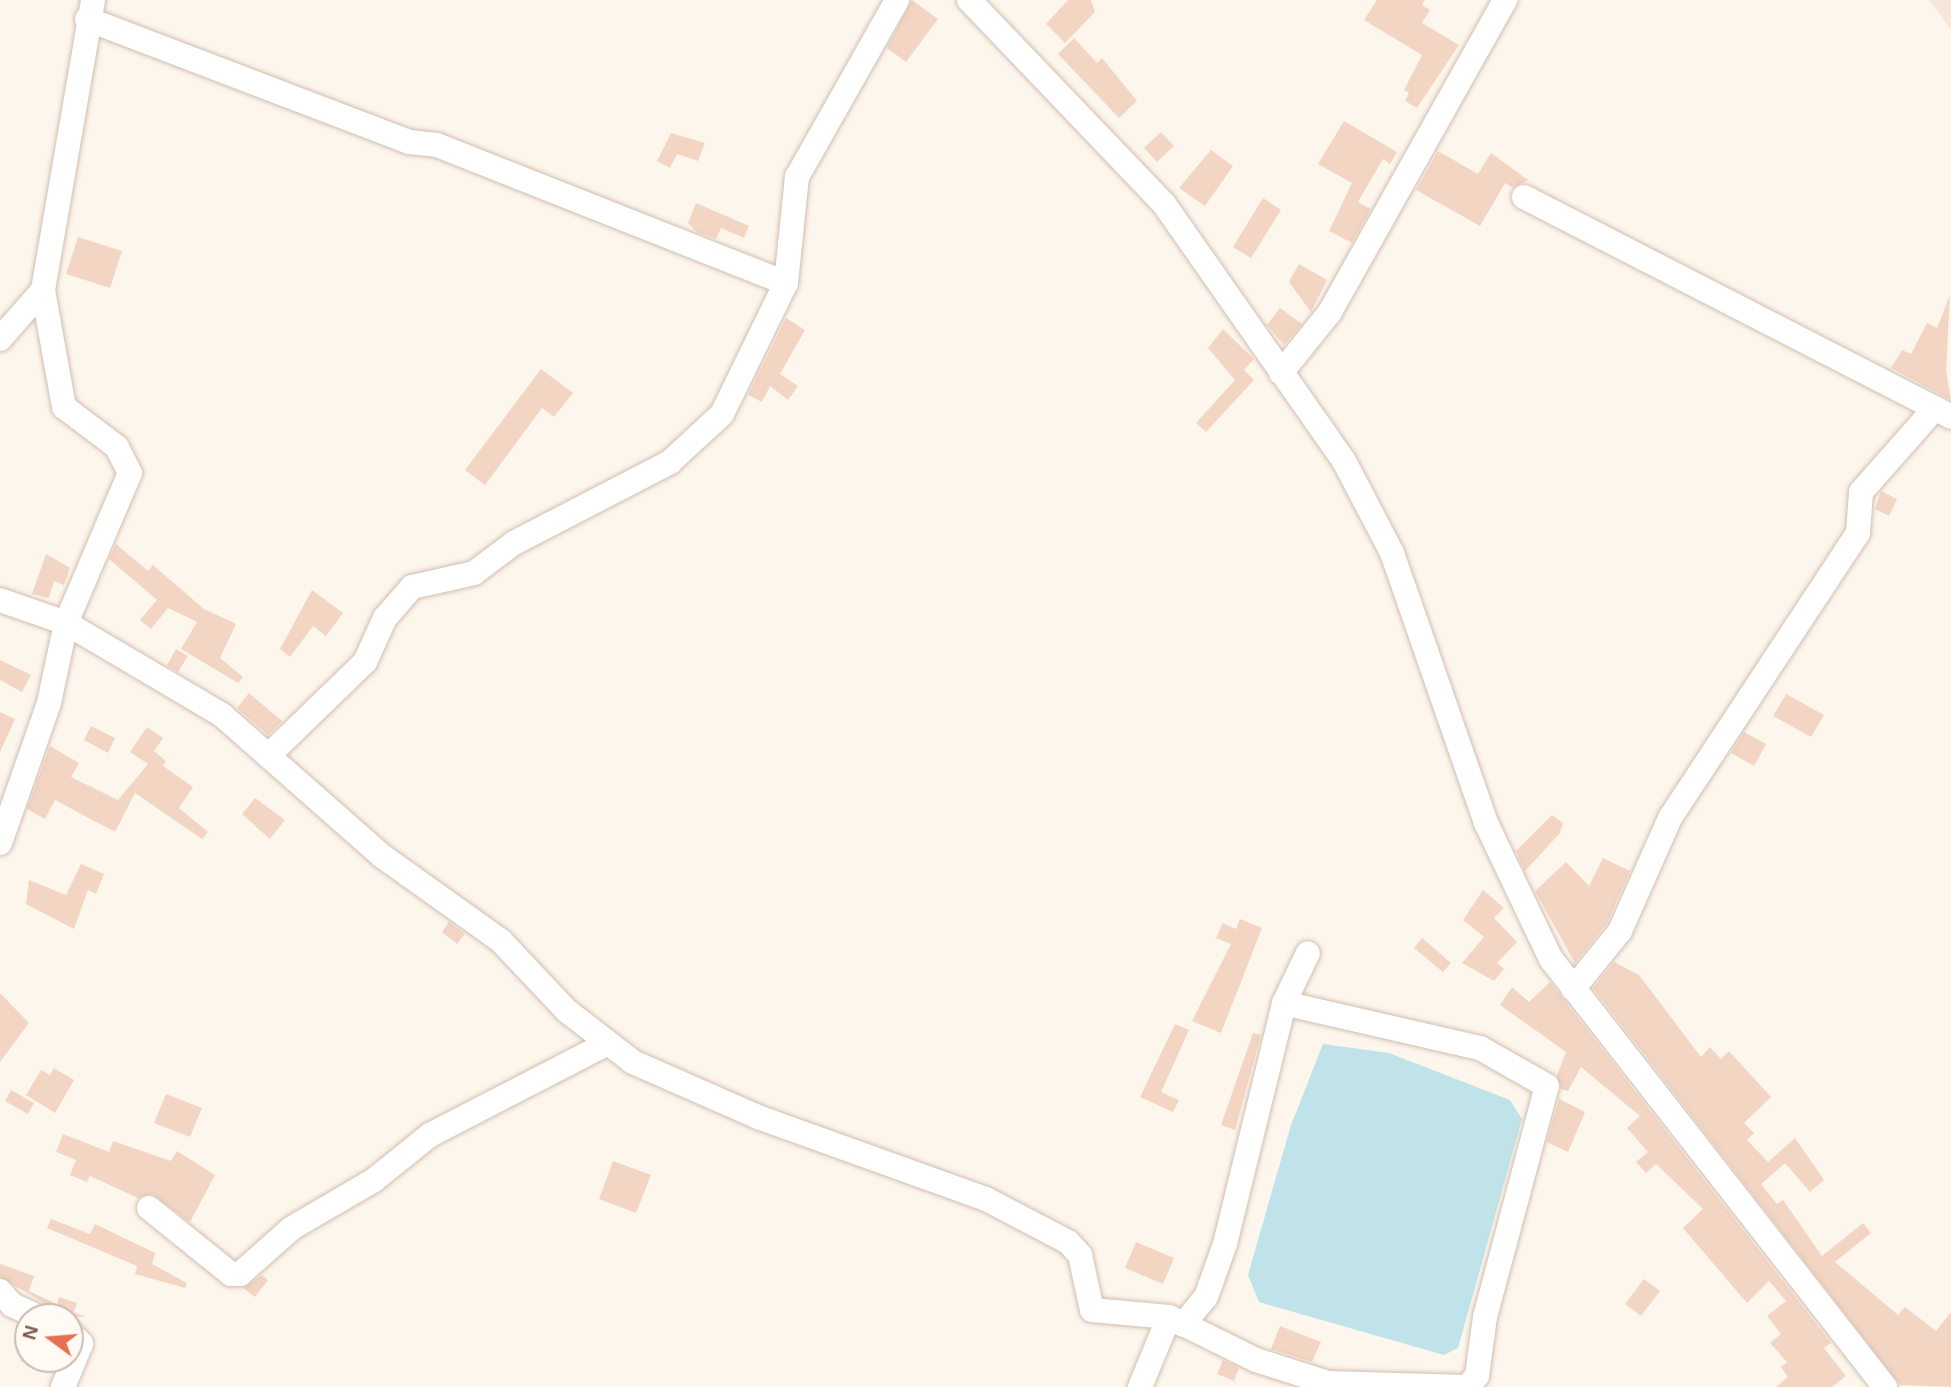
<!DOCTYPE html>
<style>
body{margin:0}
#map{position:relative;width:1951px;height:1387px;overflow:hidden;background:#fdf6ec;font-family:Arial,sans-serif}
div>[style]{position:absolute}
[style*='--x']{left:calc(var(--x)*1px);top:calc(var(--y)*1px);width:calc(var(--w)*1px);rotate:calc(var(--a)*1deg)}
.residential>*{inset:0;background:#f5e8da}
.water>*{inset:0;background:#bfe3e8}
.building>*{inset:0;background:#f3d5c3}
.roads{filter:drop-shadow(0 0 2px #d1beb0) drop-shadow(0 0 2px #d1beb0)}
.minor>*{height:24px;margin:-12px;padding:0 12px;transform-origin:12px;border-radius:12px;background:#fff}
span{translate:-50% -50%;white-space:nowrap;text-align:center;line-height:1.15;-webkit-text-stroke:6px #fffaf3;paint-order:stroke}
.north{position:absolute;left:14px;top:1303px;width:70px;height:70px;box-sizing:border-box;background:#fffaf3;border:2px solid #cabbb1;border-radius:50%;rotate:286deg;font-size:19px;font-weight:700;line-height:28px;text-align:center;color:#7a5c4d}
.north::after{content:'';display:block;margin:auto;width:24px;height:32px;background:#e76f51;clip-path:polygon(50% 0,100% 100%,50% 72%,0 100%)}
</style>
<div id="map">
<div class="residential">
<div style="clip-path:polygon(1929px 0,1951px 0,1951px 30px)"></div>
</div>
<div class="water">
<div style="clip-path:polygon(1323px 1044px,1389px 1053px,1510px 1100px,1522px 1119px,1458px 1348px,1444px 1355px,1259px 1302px,1248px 1275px,1291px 1125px)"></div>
</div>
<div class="building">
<div style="clip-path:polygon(912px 0,938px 19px,906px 62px,887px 48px)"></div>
<div style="clip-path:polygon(1068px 0,1091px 0,1095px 12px,1065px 43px,1046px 24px)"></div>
<div style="clip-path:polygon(1377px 0,1425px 0,1422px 5px,1430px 10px,1422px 23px,1459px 45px,1417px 108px,1405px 101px,1409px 93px,1404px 90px,1422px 55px,1364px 20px)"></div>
<div style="clip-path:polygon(1074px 38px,1097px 63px,1102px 58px,1137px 101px,1119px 118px,1058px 54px)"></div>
<div style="clip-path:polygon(1344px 121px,1397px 152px,1390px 164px,1383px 159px,1358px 202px,1371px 209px,1352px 243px,1329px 231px,1352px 183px,1318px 164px)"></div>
<div style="clip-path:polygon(1161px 132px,1174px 146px,1157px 162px,1144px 148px)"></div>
<div style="clip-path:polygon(671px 133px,705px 143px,698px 161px,677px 154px,670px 168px,657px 161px)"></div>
<div style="clip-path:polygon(1211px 150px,1233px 166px,1205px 206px,1179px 188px)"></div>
<div style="clip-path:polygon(1438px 151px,1478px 174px,1491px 153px,1528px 180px,1513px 188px,1505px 183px,1480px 226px,1416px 190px)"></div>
<div style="clip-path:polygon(1263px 198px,1281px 210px,1251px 258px,1233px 247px)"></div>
<div style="clip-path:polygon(696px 203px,749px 226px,744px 238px,721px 228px,716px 239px,697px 232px,688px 223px)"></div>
<div style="clip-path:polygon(78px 237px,122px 251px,110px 288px,66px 274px)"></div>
<div style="clip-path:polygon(1299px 264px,1327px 280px,1311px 312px,1289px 282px)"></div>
<div style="clip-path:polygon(1950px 295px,1946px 371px,1951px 400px,1891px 368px,1902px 350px,1911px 354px,1927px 323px,1937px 328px)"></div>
<div style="clip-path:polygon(1280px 308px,1302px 324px,1284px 345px,1267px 325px)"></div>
<div style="clip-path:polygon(786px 318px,805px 330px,780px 374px,798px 386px,788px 400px,770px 386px,762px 402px,748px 395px)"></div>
<div style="clip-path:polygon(1223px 329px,1254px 359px,1244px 370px,1254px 380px,1206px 432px,1196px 423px,1235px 380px,1208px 348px)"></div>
<div style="clip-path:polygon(541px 369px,573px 393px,554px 417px,542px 408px,485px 485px,465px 470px)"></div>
<div style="clip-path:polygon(1881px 491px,1897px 499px,1889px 516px,1875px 509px)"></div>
<div style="clip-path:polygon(116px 544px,148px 571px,153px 565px,204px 609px,236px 624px,220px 658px,243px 677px,238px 683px,181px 649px,197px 622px,168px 608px,151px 629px,140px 620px,157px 600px,109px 559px)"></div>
<div style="clip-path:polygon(46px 554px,70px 568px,64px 585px,54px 581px,49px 598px,32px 594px)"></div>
<div style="clip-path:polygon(312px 590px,343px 613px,326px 636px,313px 626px,290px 657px,280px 649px)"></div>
<div style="clip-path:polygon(176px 649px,188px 656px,178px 672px,167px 665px)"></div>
<div style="clip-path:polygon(0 660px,31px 675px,22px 692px,0 680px)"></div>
<div style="clip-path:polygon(249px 693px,282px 721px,268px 735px,237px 708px)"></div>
<div style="clip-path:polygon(1786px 694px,1824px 715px,1811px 737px,1773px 716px)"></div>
<div style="clip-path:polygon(0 712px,15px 719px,0 752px)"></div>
<div style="clip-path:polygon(91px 726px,115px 738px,108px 753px,84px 740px)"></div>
<div style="clip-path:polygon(147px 727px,163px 738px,154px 751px,166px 761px,163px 766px,193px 787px,179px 808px,208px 832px,202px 839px,135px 793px,115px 832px,55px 800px,45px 819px,27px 809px,50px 746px,79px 763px,71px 777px,118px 800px,148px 764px,130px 752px)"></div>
<div style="clip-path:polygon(1744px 732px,1766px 744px,1754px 766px,1731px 753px)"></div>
<div style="clip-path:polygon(255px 798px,285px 820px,270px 839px,242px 814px)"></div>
<div style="clip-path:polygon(1552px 815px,1563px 823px,1560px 833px,1525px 871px,1516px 851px)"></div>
<div style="clip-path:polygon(1603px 858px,1630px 871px,1607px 923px,1575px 963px,1535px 891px,1566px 862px,1589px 886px)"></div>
<div style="clip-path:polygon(81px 864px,104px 874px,96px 894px,88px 890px,74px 929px,26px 904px,29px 880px,66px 895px)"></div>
<div style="clip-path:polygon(1483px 890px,1504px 908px,1494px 918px,1517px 942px,1497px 963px,1504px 969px,1494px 981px,1462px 963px,1484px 937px,1463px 920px)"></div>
<div style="clip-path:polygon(1240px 919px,1262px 928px,1221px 1033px,1192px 1021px,1231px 944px,1216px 938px,1223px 923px,1236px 929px)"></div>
<div style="clip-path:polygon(449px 922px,465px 934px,457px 944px,442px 932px)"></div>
<div style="clip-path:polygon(1422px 938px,1451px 963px,1443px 972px,1414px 948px)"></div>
<div style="clip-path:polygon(1614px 962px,1639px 975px,1701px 1057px,1710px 1047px,1721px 1059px,1729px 1051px,1771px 1097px,1744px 1123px,1754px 1133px,1747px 1140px,1768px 1162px,1795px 1138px,1824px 1180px,1810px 1192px,1785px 1163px,1761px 1184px,1777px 1204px,1783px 1200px,1822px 1256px,1863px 1223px,1871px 1233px,1835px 1262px,1898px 1315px,1905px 1307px,1936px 1331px,1951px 1312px,1951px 1387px,1900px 1385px,1593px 988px)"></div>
<div style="clip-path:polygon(1550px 982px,1831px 1343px,1824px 1348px,1846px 1376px,1832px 1387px,1776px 1387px,1788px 1377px,1781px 1367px,1787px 1362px,1770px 1343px,1781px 1334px,1767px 1316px,1786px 1301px,1769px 1281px,1747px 1303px,1683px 1228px,1703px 1209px,1656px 1164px,1646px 1173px,1636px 1162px,1648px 1152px,1627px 1128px,1640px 1116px,1581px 1067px,1568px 1091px,1561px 1089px,1557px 1075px,1566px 1052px,1500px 1005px,1512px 987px,1529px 1002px)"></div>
<div style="clip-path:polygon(0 993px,29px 1023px,0 1062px)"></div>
<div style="clip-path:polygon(1175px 1024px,1189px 1030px,1161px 1092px,1179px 1100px,1173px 1112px,1140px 1097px)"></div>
<div style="clip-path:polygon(1253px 1033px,1261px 1035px,1235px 1130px,1221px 1125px)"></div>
<div style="clip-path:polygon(54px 1068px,74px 1080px,55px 1113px,26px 1095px,41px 1070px,50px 1075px)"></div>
<div style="clip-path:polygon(11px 1090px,34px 1103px,28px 1114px,5px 1101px)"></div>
<div style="clip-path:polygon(166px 1094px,202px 1108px,190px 1137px,154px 1123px)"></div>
<div style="clip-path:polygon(1559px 1099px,1585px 1112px,1568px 1152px,1547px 1142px)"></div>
<div style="clip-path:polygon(63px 1134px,109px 1152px,113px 1141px,171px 1161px,177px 1151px,215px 1175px,190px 1222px,152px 1194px,138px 1198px,90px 1176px,87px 1182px,70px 1175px,76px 1160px,56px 1152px)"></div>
<div style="clip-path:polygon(613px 1161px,651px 1175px,636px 1213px,599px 1199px)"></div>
<div style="clip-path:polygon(51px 1219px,90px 1234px,95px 1224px,155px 1253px,152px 1264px,187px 1283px,185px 1288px,135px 1274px,137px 1266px,47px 1228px)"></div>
<div style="clip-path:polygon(1136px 1242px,1174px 1258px,1163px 1284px,1125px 1268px)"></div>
<div style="clip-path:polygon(0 1264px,34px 1276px,29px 1291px,57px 1304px,59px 1297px,77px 1303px,74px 1312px,85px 1317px,54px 1317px,46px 1304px,0 1277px)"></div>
<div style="clip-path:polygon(262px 1275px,268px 1280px,255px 1297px,243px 1288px)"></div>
<div style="clip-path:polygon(1644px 1279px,1660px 1291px,1641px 1316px,1625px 1304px)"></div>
<div style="clip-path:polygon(1280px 1326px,1321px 1342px,1312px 1362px,1271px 1349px)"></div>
<div style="clip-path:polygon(28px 1359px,59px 1359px,53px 1373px,19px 1360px)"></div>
<div style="clip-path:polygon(1223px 1360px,1239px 1368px,1234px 1381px,1217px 1374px)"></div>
</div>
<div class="roads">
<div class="minor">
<div style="--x:969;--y:0;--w:282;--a:46.3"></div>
<div style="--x:1164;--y:204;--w:314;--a:55"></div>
<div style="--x:1344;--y:461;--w:104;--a:62.4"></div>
<div style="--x:1392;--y:553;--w:286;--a:70.8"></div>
<div style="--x:1486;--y:823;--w:151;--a:64.5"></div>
<div style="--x:1551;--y:959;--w:543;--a:52.03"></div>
<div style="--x:87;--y:19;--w:345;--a:20.9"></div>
<div style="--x:409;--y:142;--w:28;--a:6"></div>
<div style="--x:437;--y:145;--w:375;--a:21.6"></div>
<div style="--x:1524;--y:197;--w:462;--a:27.2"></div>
<div style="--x:0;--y:339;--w:65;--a:-48.7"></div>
<div style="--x:43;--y:290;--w:294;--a:-80.2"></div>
<div style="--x:1281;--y:373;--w:78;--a:-51.2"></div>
<div style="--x:1330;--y:312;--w:358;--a:-60.7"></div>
<div style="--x:0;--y:600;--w:70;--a:19.2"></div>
<div style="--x:66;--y:623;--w:181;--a:30.5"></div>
<div style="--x:222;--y:715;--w:213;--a:41.4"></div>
<div style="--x:382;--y:856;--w:146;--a:35.5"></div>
<div style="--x:501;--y:941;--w:96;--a:46.7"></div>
<div style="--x:567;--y:1011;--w:83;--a:37.7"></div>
<div style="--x:633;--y:1062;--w:137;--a:23.7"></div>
<div style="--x:758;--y:1117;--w:242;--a:19.8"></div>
<div style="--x:986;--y:1199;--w:93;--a:27.7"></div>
<div style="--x:1068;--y:1242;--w:18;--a:47"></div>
<div style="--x:1080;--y:1255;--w:56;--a:77.7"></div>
<div style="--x:1092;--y:1310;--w:77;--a:5.2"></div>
<div style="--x:1169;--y:1317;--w:97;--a:26.3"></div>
<div style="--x:1256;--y:1360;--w:76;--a:17.7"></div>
<div style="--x:1328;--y:1383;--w:139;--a:1.6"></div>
<div style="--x:1467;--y:1387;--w:15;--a:-48"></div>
<div style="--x:1477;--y:1376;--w:60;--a:-82.3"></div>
<div style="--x:1485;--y:1317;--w:239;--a:-75"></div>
<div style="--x:1547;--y:1086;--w:77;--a:-150.4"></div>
<div style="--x:1480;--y:1048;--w:201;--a:-167.1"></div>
<div style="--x:269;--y:755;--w:134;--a:-44.1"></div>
<div style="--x:365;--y:662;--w:48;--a:-65.6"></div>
<div style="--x:385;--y:618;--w:41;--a:-48.9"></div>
<div style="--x:412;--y:587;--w:64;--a:-12.7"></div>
<div style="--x:474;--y:573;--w:50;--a:-36.9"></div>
<div style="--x:514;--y:543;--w:176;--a:-27.4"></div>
<div style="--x:670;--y:462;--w:71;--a:-42.7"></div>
<div style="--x:722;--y:414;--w:146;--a:-64"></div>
<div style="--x:786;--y:283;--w:107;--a:-84.1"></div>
<div style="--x:797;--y:177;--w:203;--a:-60.5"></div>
<div style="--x:0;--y:843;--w:148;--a:-70.7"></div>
<div style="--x:49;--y:703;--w:82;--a:-78"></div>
<div style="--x:66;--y:623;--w:163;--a:-66.9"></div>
<div style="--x:130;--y:473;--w:29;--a:-117"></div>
<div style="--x:117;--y:447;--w:66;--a:-143"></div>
<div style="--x:64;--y:407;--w:119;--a:-100.2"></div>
<div style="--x:1573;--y:989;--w:75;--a:-51"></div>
<div style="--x:1620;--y:931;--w:124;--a:-66.1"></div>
<div style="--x:1670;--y:818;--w:341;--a:-56.6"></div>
<div style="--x:1858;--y:533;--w:41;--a:-85.8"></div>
<div style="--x:1861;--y:492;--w:112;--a:-48.6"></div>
<div style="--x:1935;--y:408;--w:18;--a:29"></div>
<div style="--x:149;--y:1208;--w:105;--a:38.8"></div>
<div style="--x:231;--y:1274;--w:9;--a:0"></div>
<div style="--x:240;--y:1274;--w:69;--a:-41.5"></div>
<div style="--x:292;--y:1228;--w:95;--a:-30.3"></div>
<div style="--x:374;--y:1180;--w:72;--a:-38.8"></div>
<div style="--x:430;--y:1135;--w:198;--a:-27.3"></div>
<div style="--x:0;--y:1291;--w:18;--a:49"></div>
<div style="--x:12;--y:1305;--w:30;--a:24"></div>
<div style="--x:1183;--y:1325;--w:36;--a:-51"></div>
<div style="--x:1206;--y:1297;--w:56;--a:-70.3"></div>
<div style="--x:1225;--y:1244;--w:248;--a:-76.2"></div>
<div style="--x:1284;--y:1003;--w:55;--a:-64.4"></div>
<div style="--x:63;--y:1387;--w:47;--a:-67.3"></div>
<div style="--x:81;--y:1344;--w:16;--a:-133"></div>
<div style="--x:1140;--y:1387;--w:76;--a:-67.5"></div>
</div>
</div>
<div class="north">N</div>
</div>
